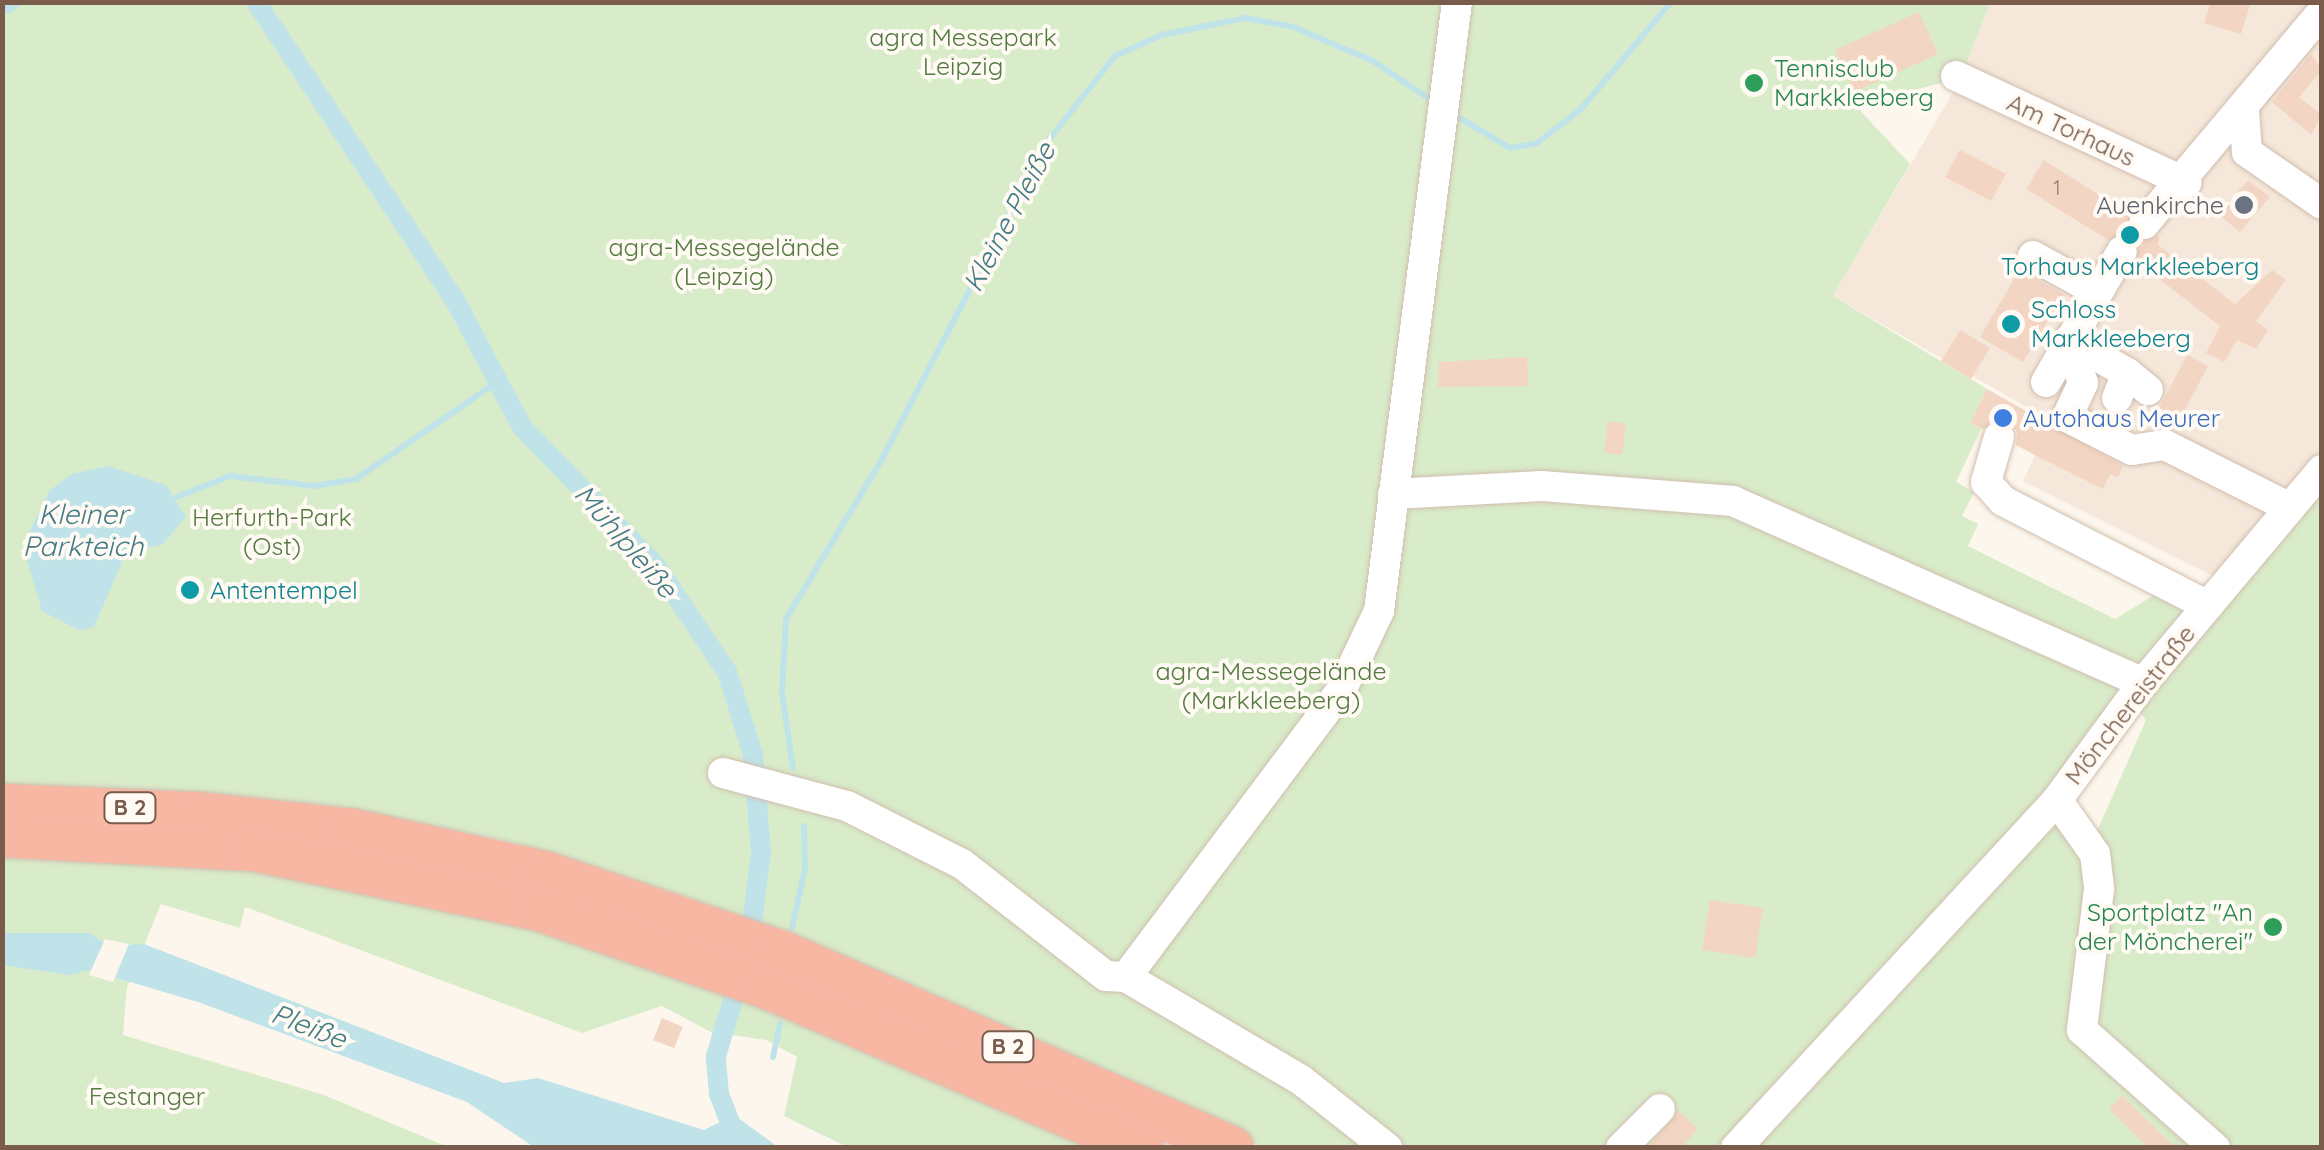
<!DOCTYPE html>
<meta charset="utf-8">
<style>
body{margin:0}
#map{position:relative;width:2324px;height:1150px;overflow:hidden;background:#fdf6ec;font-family:Quicksand,sans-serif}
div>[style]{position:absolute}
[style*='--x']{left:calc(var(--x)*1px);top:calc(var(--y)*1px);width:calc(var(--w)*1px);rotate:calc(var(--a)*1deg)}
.residential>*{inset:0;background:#f5e8da}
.green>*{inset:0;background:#d8ecc9}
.water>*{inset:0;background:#bfe3e8}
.pier>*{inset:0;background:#fdf6ec}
.stream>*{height:6px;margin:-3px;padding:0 3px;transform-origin:3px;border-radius:3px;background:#bfe3e8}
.canal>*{height:20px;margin:-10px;padding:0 10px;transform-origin:10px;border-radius:10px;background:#bfe3e8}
.building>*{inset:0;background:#f3d5c3}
.roads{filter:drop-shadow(0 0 2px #d1beb0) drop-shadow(0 0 2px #d1beb0)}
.minor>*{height:30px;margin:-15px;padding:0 15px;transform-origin:15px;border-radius:15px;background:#fff}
.highway>*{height:42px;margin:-21px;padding:0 21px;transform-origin:21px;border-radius:21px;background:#f7b7a3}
.dots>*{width:28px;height:28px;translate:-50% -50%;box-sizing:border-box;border:5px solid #fffaf3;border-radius:50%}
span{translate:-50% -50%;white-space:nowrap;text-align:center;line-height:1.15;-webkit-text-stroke:8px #fffaf3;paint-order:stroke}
.number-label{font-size:20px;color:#987a6a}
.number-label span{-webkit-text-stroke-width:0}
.shield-label span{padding:2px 8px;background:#fffaf3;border:2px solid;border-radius:8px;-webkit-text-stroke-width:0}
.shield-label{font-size:22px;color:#7a5c4d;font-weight:700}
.park-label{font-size:25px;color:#537a41}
.leisure-label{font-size:25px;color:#27864d}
.left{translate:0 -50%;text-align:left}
.right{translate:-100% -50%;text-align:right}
.street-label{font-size:25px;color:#7a5c4d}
.worship-label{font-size:25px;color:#5b616d}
.culture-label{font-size:25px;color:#0d838f}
.shop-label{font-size:25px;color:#366cbe}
.water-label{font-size:28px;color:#437c86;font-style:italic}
.frame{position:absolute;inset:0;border:5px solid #7a5c4d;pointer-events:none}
</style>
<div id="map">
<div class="residential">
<div style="clip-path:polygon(1990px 3px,2321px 3px,2321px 470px,2227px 583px,2023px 481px,2051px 421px,1833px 296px,1961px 79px)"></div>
</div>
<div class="green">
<div style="clip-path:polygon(2px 3px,1990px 3px,1961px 78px,1855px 105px,1910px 164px,1833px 296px,1987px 389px,1970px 423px,1981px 429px,1956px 482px,1974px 492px,1962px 516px,1978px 524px,1968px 546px,2115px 619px,2169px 586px,2208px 606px,2321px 470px,2321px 1147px,1750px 1147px,2051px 823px,2091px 845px,2146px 720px,2125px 690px,2049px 793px,1724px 1147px,1262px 1147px,699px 901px,516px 843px,340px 807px,260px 800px,471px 910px,696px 979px,1102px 1147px,847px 1147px,784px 1116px,797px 1057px,766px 1040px,711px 1032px,662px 1006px,582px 1033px,245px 907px,240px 928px,161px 904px,127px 987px,123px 1035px,324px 1095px,448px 1147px,3px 1147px)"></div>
</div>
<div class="water">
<div style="clip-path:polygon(107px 466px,166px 485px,186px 517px,162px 545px,127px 551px,94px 627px,79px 630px,42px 611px,26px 557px,29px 533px,49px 491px,72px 474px)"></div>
<div style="clip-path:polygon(3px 933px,90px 933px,108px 946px,144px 944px,504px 1083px,538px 1078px,704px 1130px,734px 1115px,778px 1147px,534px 1147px,467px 1102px,198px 1002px,89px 970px,69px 975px,3px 965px)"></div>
</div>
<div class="pier">
<div style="clip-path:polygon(105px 939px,129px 944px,113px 982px,89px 975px)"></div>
</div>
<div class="stream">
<div style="--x:1453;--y:114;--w:66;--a:30.8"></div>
<div style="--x:1510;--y:148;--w:27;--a:-10"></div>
<div style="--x:1537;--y:143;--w:56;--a:-37.7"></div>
<div style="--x:1581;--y:109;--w:140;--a:-49.9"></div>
<div style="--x:177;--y:497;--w:57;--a:-21.6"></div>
<div style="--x:230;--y:476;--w:85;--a:6.8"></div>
<div style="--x:314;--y:486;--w:43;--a:-9.5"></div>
<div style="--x:356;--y:479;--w:168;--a:-34.5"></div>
<div style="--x:793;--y:768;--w:76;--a:-98.3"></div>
<div style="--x:782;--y:693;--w:74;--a:-86.9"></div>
<div style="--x:786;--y:619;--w:187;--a:-59"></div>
<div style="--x:882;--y:459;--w:352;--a:-62.6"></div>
<div style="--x:1044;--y:146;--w:115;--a:-51.7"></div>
<div style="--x:1115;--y:56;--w:51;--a:-24.1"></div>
<div style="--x:1162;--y:35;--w:85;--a:-11.6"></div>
<div style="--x:1245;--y:18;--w:49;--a:10.6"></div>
<div style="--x:1293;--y:27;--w:87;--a:23"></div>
<div style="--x:1373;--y:61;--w:73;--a:33.9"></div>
<div style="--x:792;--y:928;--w:60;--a:-77.6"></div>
<div style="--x:805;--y:869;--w:43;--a:-91.3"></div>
<div style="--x:773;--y:1057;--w:34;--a:-78"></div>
</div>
<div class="canal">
<div style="--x:256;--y:2;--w:358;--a:56.3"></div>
<div style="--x:455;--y:300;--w:144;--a:62.2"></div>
<div style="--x:522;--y:427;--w:193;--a:46"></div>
<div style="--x:656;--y:566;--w:128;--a:56.2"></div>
<div style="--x:727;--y:672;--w:87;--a:72.6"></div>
<div style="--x:753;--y:755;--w:98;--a:85.3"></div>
<div style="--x:761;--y:853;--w:93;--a:97.4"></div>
<div style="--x:2;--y:5;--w:9;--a:-21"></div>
<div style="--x:740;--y:1148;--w:58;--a:-111.3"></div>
<div style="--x:719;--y:1094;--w:38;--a:-95"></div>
<div style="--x:716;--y:1056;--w:87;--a:-73.2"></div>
</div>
<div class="building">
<div style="clip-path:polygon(2211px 2px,2251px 2px,2241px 34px,2204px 23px)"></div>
<div style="clip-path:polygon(1919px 12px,1938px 54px,1854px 92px,1835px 50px)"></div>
<div style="clip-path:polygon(2311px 54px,2322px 70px,2299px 97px,2322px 115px,2311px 135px,2272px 102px)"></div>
<div style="clip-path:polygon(1960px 150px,2006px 174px,1991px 201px,1945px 177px)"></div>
<div style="clip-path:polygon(2044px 160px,2129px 214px,2129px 234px,2108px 240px,2026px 189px)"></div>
<div style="clip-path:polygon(2248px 180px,2270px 197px,2240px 232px,2218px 214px)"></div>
<div style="clip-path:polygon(2159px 236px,2158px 245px,2235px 304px,2272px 270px,2286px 280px,2256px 321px,2268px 330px,2256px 349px,2237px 340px,2224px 362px,2206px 353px,2220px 326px,2137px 262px,2138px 241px)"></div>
<div style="clip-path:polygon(2020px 269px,2064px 295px,2023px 362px,1980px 337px)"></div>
<div style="clip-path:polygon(1960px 330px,1990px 348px,1971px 379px,1941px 361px)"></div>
<div style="clip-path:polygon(2187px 355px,2208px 366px,2176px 427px,2155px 416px)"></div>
<div style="clip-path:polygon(1527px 357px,1528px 386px,1438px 387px,1439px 362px)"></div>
<div style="clip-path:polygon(1987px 389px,2123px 466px,2118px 477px,2110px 474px,2103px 489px,2035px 455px,2016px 445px,2017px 432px,2005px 419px,1982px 429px,1970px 423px)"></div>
<div style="clip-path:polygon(1608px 421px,1626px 424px,1622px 455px,1604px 453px)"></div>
<div style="clip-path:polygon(1710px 900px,1763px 908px,1755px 958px,1702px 950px)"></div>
<div style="clip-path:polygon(662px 1018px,683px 1027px,674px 1048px,653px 1040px)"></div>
<div style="clip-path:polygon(2122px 1095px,2176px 1148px,2149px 1148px,2109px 1109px)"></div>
<div style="clip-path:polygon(1678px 1110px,1698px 1129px,1681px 1148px,1648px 1148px)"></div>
</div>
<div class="roads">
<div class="minor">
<div style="--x:1956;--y:76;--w:254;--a:24.9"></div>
<div style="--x:2244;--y:112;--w:40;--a:85.7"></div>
<div style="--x:2247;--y:152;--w:91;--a:34.7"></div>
<div style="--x:2144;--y:224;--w:277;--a:-50"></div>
<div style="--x:2033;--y:256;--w:74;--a:29"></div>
<div style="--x:2069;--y:340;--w:45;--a:72"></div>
<div style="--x:2083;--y:383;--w:38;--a:115"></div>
<div style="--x:2067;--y:417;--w:73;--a:26.9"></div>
<div style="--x:2132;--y:450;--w:33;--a:-9"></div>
<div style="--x:2165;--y:445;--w:140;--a:26.7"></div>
<div style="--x:2069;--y:340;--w:67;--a:29.6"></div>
<div style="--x:2046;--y:382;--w:151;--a:-59.9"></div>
<div style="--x:2117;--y:398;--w:27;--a:-68"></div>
<div style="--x:2127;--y:373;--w:27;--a:39"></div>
<div style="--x:1999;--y:437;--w:47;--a:106.1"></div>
<div style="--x:1986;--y:482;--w:25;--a:48"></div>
<div style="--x:2003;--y:501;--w:230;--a:27.1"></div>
<div style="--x:1393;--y:494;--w:149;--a:-3.1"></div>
<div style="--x:1542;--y:486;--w:192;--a:4.5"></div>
<div style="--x:1733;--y:501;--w:449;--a:23.9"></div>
<div style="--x:723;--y:773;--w:128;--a:14.9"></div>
<div style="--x:847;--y:806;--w:129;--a:26.8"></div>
<div style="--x:962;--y:864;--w:182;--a:37.9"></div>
<div style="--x:1106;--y:976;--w:20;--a:3"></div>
<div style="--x:1126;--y:977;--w:203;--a:30.5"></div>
<div style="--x:1301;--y:1080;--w:110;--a:38.3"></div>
<div style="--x:2057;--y:800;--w:66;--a:54.9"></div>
<div style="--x:2095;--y:854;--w:35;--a:83"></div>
<div style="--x:2099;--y:889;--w:142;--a:96.9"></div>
<div style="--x:2082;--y:1030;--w:178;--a:41.6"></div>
<div style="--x:1126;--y:977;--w:358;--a:-53.1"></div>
<div style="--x:1341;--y:691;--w:89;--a:-64.6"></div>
<div style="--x:1379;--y:611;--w:614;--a:-82.7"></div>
<div style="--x:1621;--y:1148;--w:55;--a:-45"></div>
<div style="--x:1736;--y:1148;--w:473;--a:-47.3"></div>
<div style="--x:2057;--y:800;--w:145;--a:-53.7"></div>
<div style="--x:2143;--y:683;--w:278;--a:-50"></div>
</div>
<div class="highway">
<div style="--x:2;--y:805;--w:194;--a:2.4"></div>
<div style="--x:196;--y:813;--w:158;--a:6.2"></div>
<div style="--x:353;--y:830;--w:199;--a:12.5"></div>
<div style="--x:547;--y:873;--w:248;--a:18.6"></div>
<div style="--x:782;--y:952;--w:491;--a:23.5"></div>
<div style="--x:2;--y:836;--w:252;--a:3.2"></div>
<div style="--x:254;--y:850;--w:289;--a:11.8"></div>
<div style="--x:537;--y:909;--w:246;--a:18.9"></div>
<div style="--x:770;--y:989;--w:405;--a:23.1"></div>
</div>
</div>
<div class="dots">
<div style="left:1754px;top:83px;background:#2e9e5b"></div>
<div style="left:2244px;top:205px;background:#6b7280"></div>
<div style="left:2130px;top:235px;background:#0f9aa8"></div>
<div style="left:2011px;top:324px;background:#0f9aa8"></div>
<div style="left:2003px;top:418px;background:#3f7fe0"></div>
<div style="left:190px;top:590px;background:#0f9aa8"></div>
<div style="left:2273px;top:927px;background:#2e9e5b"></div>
</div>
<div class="number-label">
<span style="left:2057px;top:187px">1</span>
</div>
<div class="shield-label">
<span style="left:130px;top:808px">B 2</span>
<span style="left:1008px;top:1047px">B 2</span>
</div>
<div class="park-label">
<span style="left:963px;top:52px">agra Messepark<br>Leipzig</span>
<span style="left:724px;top:262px">agra-Messegelände<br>(Leipzig)</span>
<span style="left:272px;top:532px">Herfurth-Park<br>(Ost)</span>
<span style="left:1271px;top:686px">agra-Messegelände<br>(Markkleeberg)</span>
<span style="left:147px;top:1096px">Festanger</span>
</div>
<div class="leisure-label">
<span class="left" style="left:1774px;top:83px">Tennisclub<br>Markkleeberg</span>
<span class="right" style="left:2253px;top:927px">Sportplatz "An<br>der Möncherei"</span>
</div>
<div class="street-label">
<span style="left:2071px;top:130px;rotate:25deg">Am Torhaus</span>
<span style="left:2130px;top:705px;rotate:-52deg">Mönchereistraße</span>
</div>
<div class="worship-label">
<span class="right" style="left:2224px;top:205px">Auenkirche</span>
</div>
<div class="culture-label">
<span style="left:2130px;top:266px">Torhaus Markkleeberg</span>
<span class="left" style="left:2031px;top:324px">Schloss<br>Markkleeberg</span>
<span class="left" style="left:210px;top:590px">Antentempel</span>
</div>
<div class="shop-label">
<span class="left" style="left:2023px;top:418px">Autohaus Meurer</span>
</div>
<div class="water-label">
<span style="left:1009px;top:217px;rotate:-62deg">Kleine Pleiße</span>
<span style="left:83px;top:530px">Kleiner<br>Parkteich</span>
<span style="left:626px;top:541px;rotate:49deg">Mühlpleiße</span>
<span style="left:309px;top:1026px;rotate:21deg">Pleiße</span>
</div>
<div class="frame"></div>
</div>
